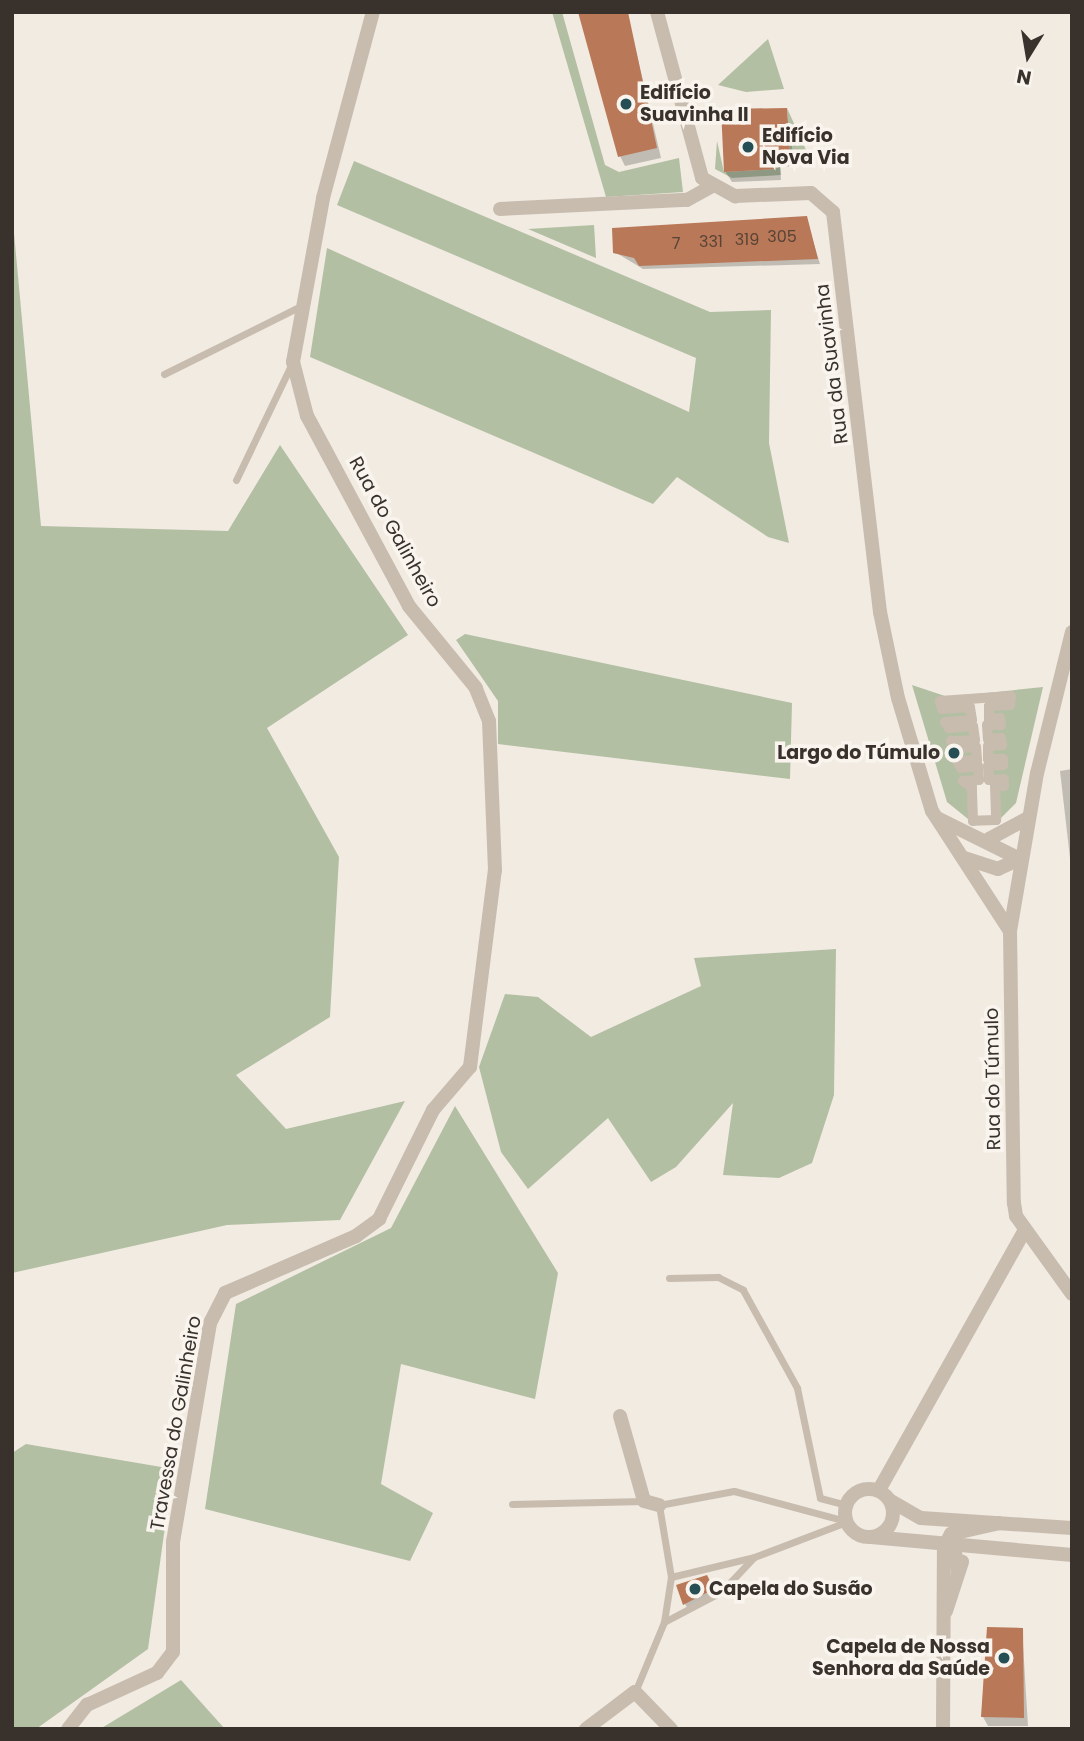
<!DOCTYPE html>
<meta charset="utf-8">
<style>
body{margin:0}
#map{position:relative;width:1084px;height:1741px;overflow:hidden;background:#f1ebe2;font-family:Poppins,sans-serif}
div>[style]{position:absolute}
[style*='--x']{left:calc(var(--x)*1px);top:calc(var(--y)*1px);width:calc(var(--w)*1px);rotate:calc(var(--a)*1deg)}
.green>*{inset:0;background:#b3bfa3}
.shadow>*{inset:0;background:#0003}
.building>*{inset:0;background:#b97857}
.service>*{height:7px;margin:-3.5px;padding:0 3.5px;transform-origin:3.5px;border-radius:3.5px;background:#c8bcae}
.pedestrian>*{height:10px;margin:-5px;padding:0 5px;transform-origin:5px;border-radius:5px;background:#c8bcae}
.minor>*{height:14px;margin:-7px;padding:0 7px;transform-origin:7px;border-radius:7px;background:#c8bcae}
.minor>.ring{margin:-7px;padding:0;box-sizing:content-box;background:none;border:14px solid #c8bcae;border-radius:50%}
.dots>*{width:19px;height:19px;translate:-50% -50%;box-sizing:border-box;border:4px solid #f9f5ee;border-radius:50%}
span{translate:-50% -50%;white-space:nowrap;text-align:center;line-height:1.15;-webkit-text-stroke:7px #f9f5ee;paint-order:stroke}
.number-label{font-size:16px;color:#584337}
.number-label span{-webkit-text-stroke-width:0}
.poi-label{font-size:19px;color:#38312c;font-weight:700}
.left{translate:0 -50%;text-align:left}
.right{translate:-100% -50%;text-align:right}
.street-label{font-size:19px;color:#38312c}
.frame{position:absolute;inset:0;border:14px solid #38312c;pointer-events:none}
.north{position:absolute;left:993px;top:21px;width:70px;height:70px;-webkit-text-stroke:5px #f9f5ee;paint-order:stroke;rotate:191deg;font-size:19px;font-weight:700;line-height:28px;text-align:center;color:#38312c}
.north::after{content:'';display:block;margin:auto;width:24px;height:32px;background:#38312c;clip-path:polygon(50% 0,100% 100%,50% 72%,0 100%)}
</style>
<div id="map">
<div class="green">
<div style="clip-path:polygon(552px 12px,562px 12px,605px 165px,619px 172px,679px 158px,683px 192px,606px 197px)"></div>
<div style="clip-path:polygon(768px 39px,784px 89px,746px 92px,718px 85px)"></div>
<div style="clip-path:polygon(787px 108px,811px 161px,780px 162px,781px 175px,732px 178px,715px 169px,717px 141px,724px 172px,775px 169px,775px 156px,790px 155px)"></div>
<div style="clip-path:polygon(354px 161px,710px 312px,771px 310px,769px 443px,789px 543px,768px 537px,677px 477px,653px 504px,310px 357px,327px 248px,689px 412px,696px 358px,337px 205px)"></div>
<div style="clip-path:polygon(12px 211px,41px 526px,228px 531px,280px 445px,408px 635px,267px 728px,339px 857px,330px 1017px,236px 1075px,286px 1129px,405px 1101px,340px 1220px,227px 1225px,12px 1273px)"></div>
<div style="clip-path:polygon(594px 225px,596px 258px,528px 229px)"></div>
<div style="clip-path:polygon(465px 634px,792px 703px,790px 779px,498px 744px,498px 701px,456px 640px)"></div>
<div style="clip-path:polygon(evenodd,912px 685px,948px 697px,1043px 687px,1016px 803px,997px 822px,973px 823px,947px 802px,912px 685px,1011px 697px,989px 706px,996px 820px,973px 821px,978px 766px,970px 707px,941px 701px,1011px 697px)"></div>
<div style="clip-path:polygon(836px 949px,834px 1095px,812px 1163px,779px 1178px,723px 1175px,733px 1103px,676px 1167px,651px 1182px,608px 1118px,528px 1189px,501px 1152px,479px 1067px,505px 994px,538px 997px,591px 1037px,701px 986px,694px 958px)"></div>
<div style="clip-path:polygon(455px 1106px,558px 1273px,535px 1399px,401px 1364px,381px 1484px,433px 1513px,410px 1561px,205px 1509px,236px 1304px,391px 1228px)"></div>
<div style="clip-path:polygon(26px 1444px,173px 1469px,148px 1649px,36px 1729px,12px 1729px,12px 1453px)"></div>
<div style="clip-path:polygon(181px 1680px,225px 1729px,100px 1729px)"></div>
</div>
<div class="shadow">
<div style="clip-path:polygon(627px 12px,661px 158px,625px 166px,620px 156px)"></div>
<div style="clip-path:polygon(786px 110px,795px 166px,780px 167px,781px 180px,732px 182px,725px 171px)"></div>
<div style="clip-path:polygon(806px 218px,820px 264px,643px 269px,615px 252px)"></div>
<div style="clip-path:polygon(1072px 769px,1072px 857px,1070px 858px,1060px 771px)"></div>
<div style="clip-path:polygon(710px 1582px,715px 1595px,688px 1609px,685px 1604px)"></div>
<div style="clip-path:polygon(1022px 1629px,1028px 1726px,988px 1726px,983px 1717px)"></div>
</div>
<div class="building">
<div style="clip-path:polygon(578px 12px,628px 12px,657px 148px,618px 157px)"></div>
<div style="clip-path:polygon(787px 108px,790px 155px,775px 156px,775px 169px,724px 172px,721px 109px)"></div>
<div style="clip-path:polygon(807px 216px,818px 259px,639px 266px,634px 258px,613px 253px,612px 228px)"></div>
<div style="clip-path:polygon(707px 1575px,714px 1589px,683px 1605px,676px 1585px)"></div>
<div style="clip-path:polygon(987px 1627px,1023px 1628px,1024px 1718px,981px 1717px)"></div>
</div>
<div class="service">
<div style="--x:164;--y:374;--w:153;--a:-26.4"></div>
<div style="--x:236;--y:480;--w:127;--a:-64.4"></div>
<div style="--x:669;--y:1278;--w:49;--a:-1.2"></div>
<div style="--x:718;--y:1277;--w:28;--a:27"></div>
<div style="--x:743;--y:1290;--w:112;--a:61.1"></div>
<div style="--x:797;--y:1388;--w:112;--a:78.2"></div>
<div style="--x:820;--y:1498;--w:27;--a:15"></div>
<div style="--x:512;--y:1504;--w:132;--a:-1.3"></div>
<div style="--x:671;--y:1577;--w:85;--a:-13.5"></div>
<div style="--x:754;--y:1557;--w:98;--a:-20.8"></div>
<div style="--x:664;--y:1622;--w:64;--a:-27.8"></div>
<div style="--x:721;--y:1592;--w:47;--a:-46.7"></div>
<div style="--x:635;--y:1692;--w:76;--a:-67.5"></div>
<div style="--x:664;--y:1622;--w:46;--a:-81.2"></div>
<div style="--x:671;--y:1577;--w:73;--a:-99.5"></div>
<div style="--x:659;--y:1505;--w:76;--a:-10.6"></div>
<div style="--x:734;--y:1491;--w:116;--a:15"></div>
</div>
<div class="pedestrian">
<div style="--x:1011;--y:696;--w:9;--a:96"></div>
<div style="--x:1010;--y:705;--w:21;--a:177"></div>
<div style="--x:989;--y:706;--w:13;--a:90"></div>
<div style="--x:989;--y:719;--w:11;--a:-5"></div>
<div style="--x:1000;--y:718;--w:7;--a:82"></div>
<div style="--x:1001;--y:725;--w:14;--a:180"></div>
<div style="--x:987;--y:725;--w:14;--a:86"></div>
<div style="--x:988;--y:739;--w:13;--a:-4"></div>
<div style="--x:1001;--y:738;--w:7;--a:82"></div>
<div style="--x:1002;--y:745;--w:14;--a:176"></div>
<div style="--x:988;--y:746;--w:13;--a:90"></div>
<div style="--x:988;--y:759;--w:15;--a:0"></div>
<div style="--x:1003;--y:759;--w:6;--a:90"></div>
<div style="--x:1003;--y:765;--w:15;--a:176"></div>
<div style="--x:988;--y:766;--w:14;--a:86"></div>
<div style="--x:989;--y:780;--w:15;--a:-4"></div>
<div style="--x:1004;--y:779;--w:7;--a:90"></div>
<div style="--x:1004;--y:786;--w:9;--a:180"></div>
<div style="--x:995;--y:786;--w:34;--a:88"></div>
<div style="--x:996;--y:820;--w:23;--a:178"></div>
<div style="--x:973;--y:821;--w:34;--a:-92"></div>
<div style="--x:972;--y:787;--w:11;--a:-146"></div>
<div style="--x:963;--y:781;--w:16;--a:-4"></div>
<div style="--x:979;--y:780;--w:14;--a:-94"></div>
<div style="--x:978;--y:766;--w:17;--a:173"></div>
<div style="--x:961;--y:768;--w:8;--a:-120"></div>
<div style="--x:957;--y:761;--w:20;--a:-3"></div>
<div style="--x:977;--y:760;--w:13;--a:-94"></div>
<div style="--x:976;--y:747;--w:22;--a:177"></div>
<div style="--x:954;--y:748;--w:8;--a:-113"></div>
<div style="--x:951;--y:741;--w:24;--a:-2"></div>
<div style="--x:975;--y:740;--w:14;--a:-98"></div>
<div style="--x:973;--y:726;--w:24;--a:175"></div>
<div style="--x:949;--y:728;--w:7;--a:-124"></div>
<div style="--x:945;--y:722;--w:27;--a:-4"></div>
<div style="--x:972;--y:720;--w:13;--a:-99"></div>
<div style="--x:970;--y:707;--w:28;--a:176"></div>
<div style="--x:942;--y:709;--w:8;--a:-104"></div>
<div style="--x:940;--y:701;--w:71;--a:-4"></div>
</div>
<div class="minor">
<div style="--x:657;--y:12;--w:172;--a:74.8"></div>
<div style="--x:702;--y:178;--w:38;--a:29"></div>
<div style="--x:735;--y:196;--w:76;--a:-2.3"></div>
<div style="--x:811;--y:193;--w:29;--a:41"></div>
<div style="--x:833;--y:212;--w:403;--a:83.3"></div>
<div style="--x:880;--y:612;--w:88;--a:78.2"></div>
<div style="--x:898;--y:698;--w:118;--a:73.3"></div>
<div style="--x:932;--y:811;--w:143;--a:57"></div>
<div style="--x:500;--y:209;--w:187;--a:-2.8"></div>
<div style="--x:687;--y:200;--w:29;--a:-29"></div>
<div style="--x:1072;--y:632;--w:145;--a:103.9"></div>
<div style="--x:1037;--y:773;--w:160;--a:99.7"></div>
<div style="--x:1010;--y:931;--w:272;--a:89.2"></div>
<div style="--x:1014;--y:1203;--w:13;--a:81"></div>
<div style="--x:1016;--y:1216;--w:96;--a:54.3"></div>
<div style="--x:939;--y:819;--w:90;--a:26.3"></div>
<div style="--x:1020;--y:859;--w:24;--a:156"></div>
<div style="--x:998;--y:869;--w:35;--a:-162"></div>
<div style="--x:989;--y:839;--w:44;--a:-28.3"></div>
<div style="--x:620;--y:1416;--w:88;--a:74.2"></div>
<div style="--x:644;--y:1501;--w:16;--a:15"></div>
<div class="ring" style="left:845px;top:1489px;width:34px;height:34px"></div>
<div style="--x:879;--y:1490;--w:298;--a:-60.7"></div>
<div style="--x:891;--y:1501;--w:34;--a:30"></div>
<div style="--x:921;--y:1518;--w:151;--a:3.8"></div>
<div style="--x:871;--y:1537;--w:202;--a:5.1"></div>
<div style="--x:953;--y:1540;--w:30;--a:81"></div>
<div style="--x:946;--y:1611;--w:52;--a:-71.9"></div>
<div style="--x:68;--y:1729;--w:31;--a:-52"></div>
<div style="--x:87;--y:1705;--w:77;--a:-24.6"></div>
<div style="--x:157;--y:1673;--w:26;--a:-53"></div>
<div style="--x:173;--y:1652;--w:110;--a:-90"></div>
<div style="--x:173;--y:1542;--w:222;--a:-80.4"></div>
<div style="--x:210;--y:1323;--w:34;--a:-63"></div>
<div style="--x:225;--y:1293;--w:143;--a:-23.5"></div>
<div style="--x:356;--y:1236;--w:29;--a:-36"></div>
<div style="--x:379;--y:1219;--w:122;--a:-63.6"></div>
<div style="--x:433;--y:1110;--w:57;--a:-49.3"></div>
<div style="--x:470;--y:1067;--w:199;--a:-82.8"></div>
<div style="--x:495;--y:870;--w:149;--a:-92.3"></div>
<div style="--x:489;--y:721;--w:35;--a:-112"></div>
<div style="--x:476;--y:688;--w:106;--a:-129.3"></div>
<div style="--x:409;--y:606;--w:216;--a:-118.2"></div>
<div style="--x:307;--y:416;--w:56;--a:-104.5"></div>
<div style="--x:293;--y:362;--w:167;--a:-79.6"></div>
<div style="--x:323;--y:198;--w:193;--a:-75"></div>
<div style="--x:586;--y:1729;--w:61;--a:-37.1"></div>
<div style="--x:635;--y:1692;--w:52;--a:45.8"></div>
<div style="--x:943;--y:1729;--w:182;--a:-89.7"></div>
<div style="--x:944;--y:1547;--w:15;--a:-62"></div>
<div style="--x:951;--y:1534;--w:49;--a:-12.9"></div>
</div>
<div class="dots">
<div style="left:626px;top:104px;background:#254e55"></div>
<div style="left:748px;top:147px;background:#254e55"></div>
<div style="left:954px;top:753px;background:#254e55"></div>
<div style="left:695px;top:1589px;background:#254e55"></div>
<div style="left:1004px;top:1658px;background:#254e55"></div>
</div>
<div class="number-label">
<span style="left:782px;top:237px">305</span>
<span style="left:747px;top:240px">319</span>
<span style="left:711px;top:242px">331</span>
<span style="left:676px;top:244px">7</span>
</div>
<div class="poi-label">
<span class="left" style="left:640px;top:104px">Edifício<br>Suavinha II</span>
<span class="left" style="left:762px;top:147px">Edifício<br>Nova Via</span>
<span class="right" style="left:940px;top:753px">Largo do Túmulo</span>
<span class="left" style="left:709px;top:1589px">Capela do Susão</span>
<span class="right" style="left:990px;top:1658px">Capela de Nossa<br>Senhora da Saúde</span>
</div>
<div class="street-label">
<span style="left:832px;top:364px;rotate:-97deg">Rua da Suavinha</span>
<span style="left:395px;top:532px;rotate:61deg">Rua do Galinheiro</span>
<span style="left:993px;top:1079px;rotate:-91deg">Rua do Túmulo</span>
<span style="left:176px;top:1423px;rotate:-80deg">Travessa do Galinheiro</span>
</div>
<div class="frame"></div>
<div class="north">N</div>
</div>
